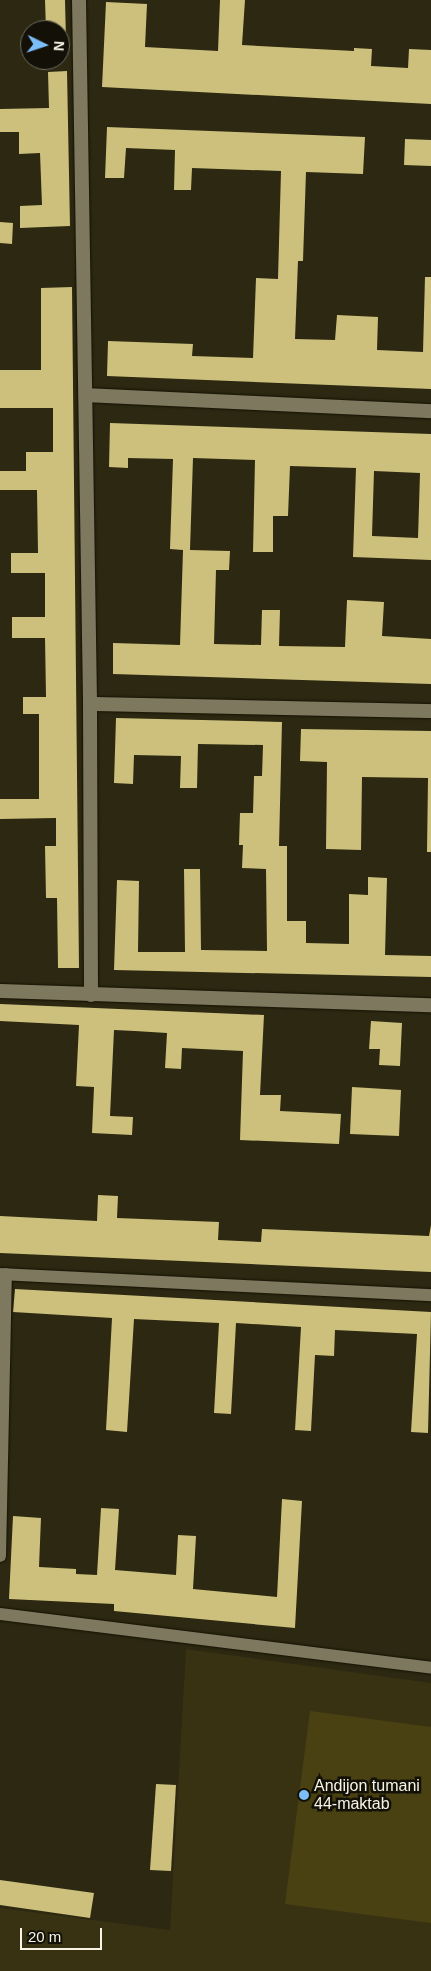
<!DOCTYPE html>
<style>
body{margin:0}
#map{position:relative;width:431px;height:1971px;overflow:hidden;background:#2c2811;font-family:Helvetica,sans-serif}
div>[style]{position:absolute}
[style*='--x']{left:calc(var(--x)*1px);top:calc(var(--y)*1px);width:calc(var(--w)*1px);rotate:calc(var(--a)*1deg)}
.built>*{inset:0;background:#383213}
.green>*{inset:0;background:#4a4113}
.building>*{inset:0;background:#cdc07d}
.roads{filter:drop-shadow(0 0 1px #151000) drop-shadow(0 0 1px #151000)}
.service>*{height:12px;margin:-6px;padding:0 6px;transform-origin:6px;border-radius:6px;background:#7d785e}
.minor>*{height:14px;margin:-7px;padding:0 7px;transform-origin:7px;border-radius:7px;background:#7d785e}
.dots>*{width:14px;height:14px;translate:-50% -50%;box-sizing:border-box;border:2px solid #131107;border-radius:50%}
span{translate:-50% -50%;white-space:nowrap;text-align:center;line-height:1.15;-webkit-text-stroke:5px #131107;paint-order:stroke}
.poi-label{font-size:16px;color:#f7f4e6}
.left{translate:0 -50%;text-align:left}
.north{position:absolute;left:20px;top:20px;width:50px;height:50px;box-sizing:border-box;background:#131107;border:1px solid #6e6c60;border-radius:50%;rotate:94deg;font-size:14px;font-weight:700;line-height:20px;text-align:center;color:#f7f4e6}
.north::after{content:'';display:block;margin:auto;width:18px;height:22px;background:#7cbef9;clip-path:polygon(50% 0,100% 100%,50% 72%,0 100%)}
.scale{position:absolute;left:20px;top:1928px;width:82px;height:22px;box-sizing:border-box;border:2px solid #f7f4e6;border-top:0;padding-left:6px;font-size:15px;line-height:18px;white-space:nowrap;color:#f7f4e6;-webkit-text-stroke:4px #131107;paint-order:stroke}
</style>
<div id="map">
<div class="built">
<div style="clip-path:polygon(186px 1649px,431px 1683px,431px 1971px,0 1971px,0 1908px,170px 1930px)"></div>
</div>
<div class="green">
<div style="clip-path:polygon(310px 1711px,431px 1727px,431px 1923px,285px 1904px)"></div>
</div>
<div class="building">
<div style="clip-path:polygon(45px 0,65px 0,66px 41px,60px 41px,60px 30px,46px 30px)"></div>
<div style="clip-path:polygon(220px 0,245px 0,242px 45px,354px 51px,354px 48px,372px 49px,371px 66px,408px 68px,409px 49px,431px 50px,431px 104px,102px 87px,106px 2px,147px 4px,145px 47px,218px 51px)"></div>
<div style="clip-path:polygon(67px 71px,70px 226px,20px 228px,20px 206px,42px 205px,40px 153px,19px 154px,19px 132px,0 132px,0 109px,49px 108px,48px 72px)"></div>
<div style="clip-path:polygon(107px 127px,365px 137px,363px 174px,306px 172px,303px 261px,298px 261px,295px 339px,335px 340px,337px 315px,378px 317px,377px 350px,423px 352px,425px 277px,431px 277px,431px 389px,107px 376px,108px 341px,193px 344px,192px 356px,253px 358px,256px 278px,278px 279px,281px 171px,192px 168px,191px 190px,174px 190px,175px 150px,126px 148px,124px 178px,105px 178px)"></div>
<div style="clip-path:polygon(405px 139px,431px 140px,431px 166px,404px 165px)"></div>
<div style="clip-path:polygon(0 222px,13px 223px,12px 244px,0 243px)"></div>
<div style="clip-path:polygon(72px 287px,79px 968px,58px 968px,57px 898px,46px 898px,45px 846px,56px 846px,56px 818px,0 819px,0 799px,39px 799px,39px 714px,23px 714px,23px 697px,46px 697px,45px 638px,12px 638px,12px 617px,45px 617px,45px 573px,11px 573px,11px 553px,38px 553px,37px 490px,0 490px,0 471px,26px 471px,26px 452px,53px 452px,53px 408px,0 408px,0 370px,41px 370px,41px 288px)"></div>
<div style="clip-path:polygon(evenodd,110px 423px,431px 434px,431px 560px,353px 557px,356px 468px,290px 466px,288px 516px,273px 516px,273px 552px,253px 552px,255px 460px,193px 458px,190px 550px,230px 551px,229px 570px,216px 570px,214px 644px,261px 645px,262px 610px,280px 610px,279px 646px,345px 647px,347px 600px,384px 602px,382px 636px,431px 639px,431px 684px,113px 674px,113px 643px,180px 645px,183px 550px,170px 549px,173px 459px,128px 458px,128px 468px,109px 467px,110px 423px,374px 471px,420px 473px,418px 538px,372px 536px,374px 471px)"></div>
<div style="clip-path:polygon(116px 718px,282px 722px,279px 846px,287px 846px,287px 921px,306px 921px,306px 943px,349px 944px,349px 894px,368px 895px,368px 877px,387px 878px,385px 955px,431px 956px,431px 977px,114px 970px,117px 880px,139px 881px,138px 952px,185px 952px,184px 869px,200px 869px,201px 950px,267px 951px,266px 869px,242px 868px,243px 845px,239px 845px,240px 813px,253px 813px,254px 776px,262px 776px,263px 745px,198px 744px,197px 788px,180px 788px,181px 756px,134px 755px,133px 784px,114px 783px)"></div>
<div style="clip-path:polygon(301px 729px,431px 731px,431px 852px,427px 852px,428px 778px,362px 777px,361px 850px,326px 849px,327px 762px,300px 761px)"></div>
<div style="clip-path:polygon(0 1004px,264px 1015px,260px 1095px,281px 1095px,280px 1111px,341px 1114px,339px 1144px,240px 1140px,243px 1051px,182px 1048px,181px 1069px,165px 1068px,167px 1033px,135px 1031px,114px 1030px,110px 1116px,133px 1117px,132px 1135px,92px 1133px,94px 1087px,76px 1086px,79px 1025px,0 1021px)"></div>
<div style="clip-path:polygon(371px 1021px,402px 1023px,400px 1066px,379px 1065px,380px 1049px,369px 1049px)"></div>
<div style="clip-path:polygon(352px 1087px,401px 1090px,399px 1136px,350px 1134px)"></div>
<div style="clip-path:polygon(98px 1195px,118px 1196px,117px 1218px,219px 1222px,218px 1240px,261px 1242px,262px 1229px,429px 1236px,431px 1225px,431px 1272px,0 1253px,0 1216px,97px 1221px)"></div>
<div style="clip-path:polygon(15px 1289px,431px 1312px,428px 1433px,411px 1432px,417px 1334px,335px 1330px,334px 1356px,315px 1355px,311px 1431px,295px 1430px,301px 1327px,236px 1323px,231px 1414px,214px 1413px,219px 1323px,134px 1319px,127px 1432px,106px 1430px,112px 1318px,13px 1312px)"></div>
<div style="clip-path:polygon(282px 1499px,302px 1501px,295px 1628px,114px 1611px,114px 1604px,9px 1599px,13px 1516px,41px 1518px,39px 1567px,76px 1569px,76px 1574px,97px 1575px,101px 1508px,119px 1509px,115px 1570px,176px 1575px,178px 1535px,196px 1536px,193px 1589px,277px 1597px)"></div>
<div style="clip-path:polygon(156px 1784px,176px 1785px,171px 1871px,150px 1870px)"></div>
<div style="clip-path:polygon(0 1880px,94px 1893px,90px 1918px,0 1905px)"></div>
</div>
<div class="roads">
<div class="service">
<div style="--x:0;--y:1274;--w:432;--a:2.8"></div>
<div style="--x:0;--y:1556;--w:282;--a:-88.8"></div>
<div style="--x:0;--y:1614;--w:434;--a:7.1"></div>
</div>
<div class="minor">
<div style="--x:79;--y:0;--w:704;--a:89.1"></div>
<div style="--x:90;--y:704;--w:291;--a:89.8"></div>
<div style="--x:86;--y:395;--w:345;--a:2.7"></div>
<div style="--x:90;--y:704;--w:341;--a:1.2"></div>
<div style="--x:0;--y:991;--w:431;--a:1.9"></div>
</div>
</div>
<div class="dots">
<div style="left:304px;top:1795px;background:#7cbef9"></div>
</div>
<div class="poi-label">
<span class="left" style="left:314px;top:1795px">Andijon tumani<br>44-maktab</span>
</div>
<div class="north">N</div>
<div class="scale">20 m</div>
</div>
